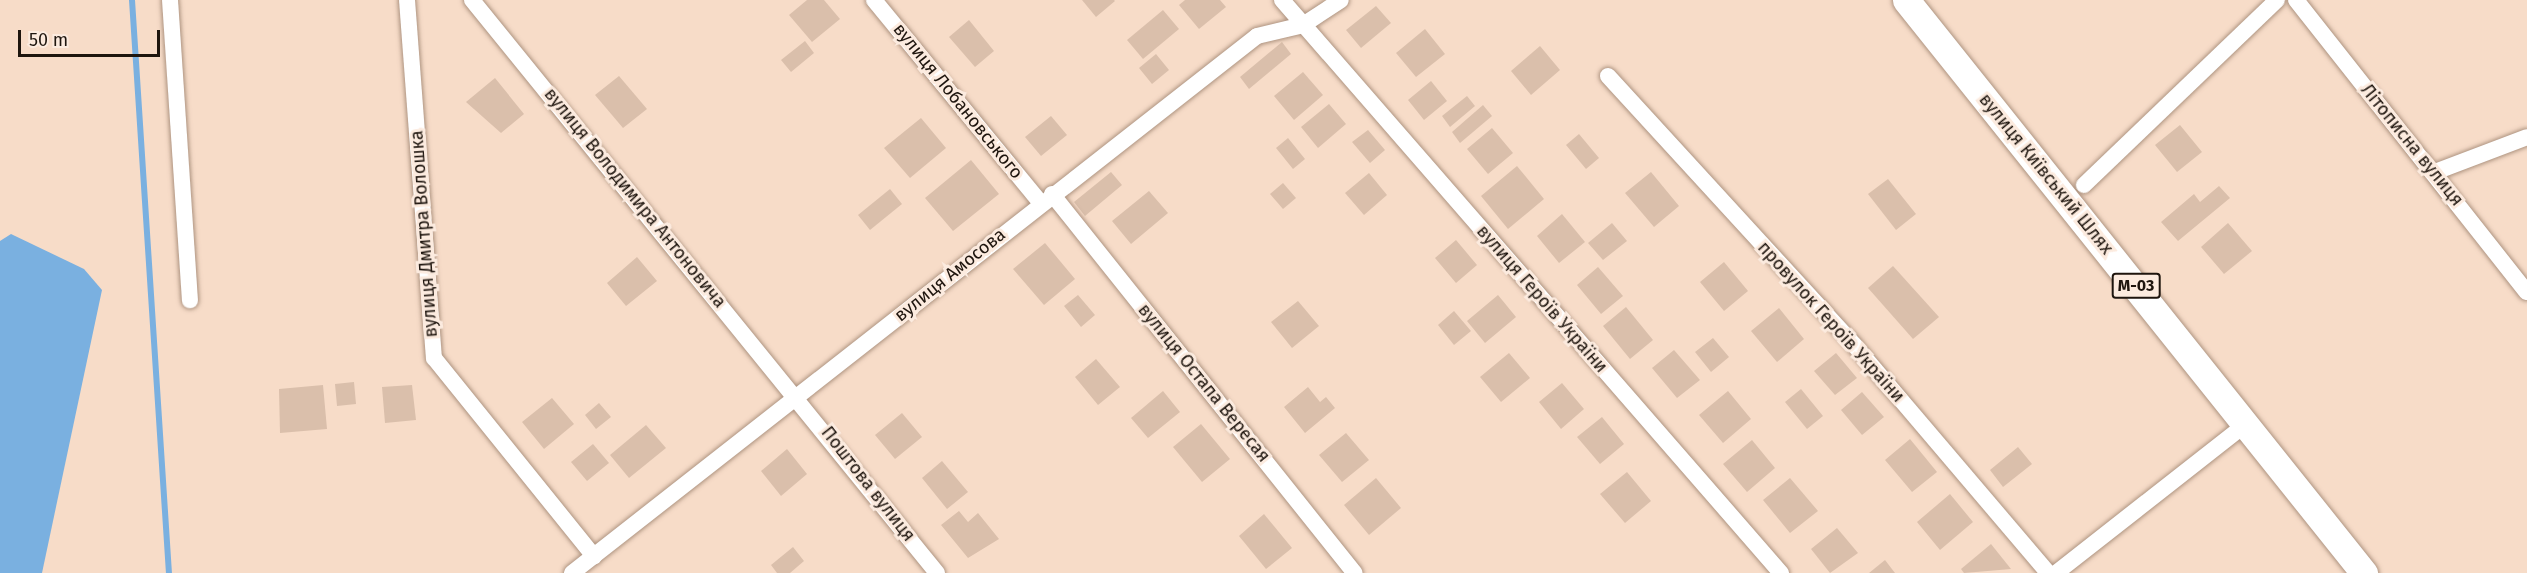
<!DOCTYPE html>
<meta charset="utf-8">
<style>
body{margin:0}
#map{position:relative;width:2527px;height:573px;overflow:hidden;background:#f7dcc8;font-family:"Fira Sans",sans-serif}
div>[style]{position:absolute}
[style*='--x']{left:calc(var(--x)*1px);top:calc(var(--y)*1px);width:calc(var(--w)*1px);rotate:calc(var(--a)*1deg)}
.water>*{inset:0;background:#7ab0e0}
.stream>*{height:6px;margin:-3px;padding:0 3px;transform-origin:3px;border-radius:3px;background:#7ab0e0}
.building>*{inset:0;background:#dabfab}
.roads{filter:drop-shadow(0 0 2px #ae9481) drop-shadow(0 0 2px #ae9481)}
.minor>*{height:16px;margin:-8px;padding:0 8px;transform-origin:8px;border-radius:8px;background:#fff}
.trunk>*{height:27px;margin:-13.5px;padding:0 13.5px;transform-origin:13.5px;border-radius:13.5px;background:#fff}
span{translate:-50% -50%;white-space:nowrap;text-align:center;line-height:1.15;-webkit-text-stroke:6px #fcebdf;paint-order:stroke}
.shield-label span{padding:2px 4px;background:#fcebdf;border:2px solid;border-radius:4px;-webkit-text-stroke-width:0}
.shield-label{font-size:16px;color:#1e150e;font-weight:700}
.street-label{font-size:18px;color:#1e150e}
.scale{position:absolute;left:18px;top:30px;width:142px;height:27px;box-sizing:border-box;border:3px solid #1e150e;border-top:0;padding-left:8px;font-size:18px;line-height:21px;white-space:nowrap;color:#1e150e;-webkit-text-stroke:4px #fcebdf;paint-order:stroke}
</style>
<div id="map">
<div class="water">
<div style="clip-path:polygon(11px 234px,84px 269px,102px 290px,42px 573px,0 573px,0 241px)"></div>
</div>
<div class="stream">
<div style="--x:132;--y:0;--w:574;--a:86.31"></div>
</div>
<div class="building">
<div style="clip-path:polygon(807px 0,824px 0,840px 19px,812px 42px,789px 15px)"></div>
<div style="clip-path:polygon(1082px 0,1114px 0,1115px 1px,1096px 17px)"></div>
<div style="clip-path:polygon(1185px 0,1220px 0,1226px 7px,1199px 29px,1179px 5px)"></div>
<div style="clip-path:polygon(1376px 6px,1391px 23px,1361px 48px,1346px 30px)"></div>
<div style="clip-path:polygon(1163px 10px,1179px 29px,1143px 59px,1127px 40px)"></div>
<div style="clip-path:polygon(969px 20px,994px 51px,975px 67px,949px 37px)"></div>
<div style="clip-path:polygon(1425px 29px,1445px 54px,1416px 77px,1396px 53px)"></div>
<div style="clip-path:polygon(805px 41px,814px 53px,791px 72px,781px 60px)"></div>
<div style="clip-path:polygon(1282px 42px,1291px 54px,1249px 89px,1240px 77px)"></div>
<div style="clip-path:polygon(1540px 46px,1560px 70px,1531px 95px,1511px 71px)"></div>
<div style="clip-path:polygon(1156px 54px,1169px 70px,1152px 84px,1139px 68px)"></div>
<div style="clip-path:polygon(1303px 72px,1323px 95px,1294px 120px,1274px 96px)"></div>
<div style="clip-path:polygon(619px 76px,647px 109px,623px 128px,595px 95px)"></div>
<div style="clip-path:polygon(495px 78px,524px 114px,501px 133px,466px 102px)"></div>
<div style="clip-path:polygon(1431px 81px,1447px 101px,1424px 120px,1408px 100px)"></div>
<div style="clip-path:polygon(1467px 96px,1475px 106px,1450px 127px,1442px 116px)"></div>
<div style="clip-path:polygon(1329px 104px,1346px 124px,1318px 148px,1301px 127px)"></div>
<div style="clip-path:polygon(1483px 105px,1492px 116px,1460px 143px,1452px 132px)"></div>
<div style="clip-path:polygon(1051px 116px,1067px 135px,1041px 156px,1025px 137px)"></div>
<div style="clip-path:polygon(921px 118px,946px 148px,910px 178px,884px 148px)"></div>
<div style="clip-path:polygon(2180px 125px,2202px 152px,2177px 172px,2155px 145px)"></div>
<div style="clip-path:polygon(1492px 128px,1513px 153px,1488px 174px,1467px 149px)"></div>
<div style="clip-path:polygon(1368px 130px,1385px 150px,1370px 163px,1352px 142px)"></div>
<div style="clip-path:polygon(1579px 134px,1599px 158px,1586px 169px,1566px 145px)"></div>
<div style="clip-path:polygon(1288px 138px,1305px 159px,1293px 169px,1276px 148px)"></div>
<div style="clip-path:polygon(971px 160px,999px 194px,953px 231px,925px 198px)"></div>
<div style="clip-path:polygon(1517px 166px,1544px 199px,1508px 229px,1481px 196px)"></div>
<div style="clip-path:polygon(1111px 172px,1122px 185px,1085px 216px,1074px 202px)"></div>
<div style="clip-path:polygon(1651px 172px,1679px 206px,1654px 227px,1625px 193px)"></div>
<div style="clip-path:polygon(1369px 173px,1387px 195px,1364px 215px,1345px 193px)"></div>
<div style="clip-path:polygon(1888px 179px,1916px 214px,1896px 230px,1868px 194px)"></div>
<div style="clip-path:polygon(1283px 183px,1296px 198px,1283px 209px,1270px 194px)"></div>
<div style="clip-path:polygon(2219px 186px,2230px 198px,2178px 241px,2161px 222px,2194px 194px,2200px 202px)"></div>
<div style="clip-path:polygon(890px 189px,902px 204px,870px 230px,858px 215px)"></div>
<div style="clip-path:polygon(1149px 191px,1168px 213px,1131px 244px,1112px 221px)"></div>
<div style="clip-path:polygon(1562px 214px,1585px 242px,1559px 263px,1537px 236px)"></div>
<div style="clip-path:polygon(1612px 223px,1627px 241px,1603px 260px,1588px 243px)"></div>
<div style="clip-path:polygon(2228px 223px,2252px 251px,2224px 274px,2201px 247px)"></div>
<div style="clip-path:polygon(1456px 240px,1477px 265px,1456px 283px,1435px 258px)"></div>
<div style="clip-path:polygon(1045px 243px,1075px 279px,1044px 305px,1013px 269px)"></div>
<div style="clip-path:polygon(637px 257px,657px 281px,626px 306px,607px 283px)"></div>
<div style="clip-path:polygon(1724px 262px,1748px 291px,1724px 311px,1700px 282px)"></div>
<div style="clip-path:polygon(1893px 266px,1939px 317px,1913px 339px,1868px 288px)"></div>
<div style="clip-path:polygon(1598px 267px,1623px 296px,1601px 314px,1577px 285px)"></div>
<div style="clip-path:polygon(1078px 295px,1095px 315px,1081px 327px,1064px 306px)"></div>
<div style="clip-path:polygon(1498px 295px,1516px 317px,1485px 343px,1467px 321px)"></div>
<div style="clip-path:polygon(1298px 301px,1319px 326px,1292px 348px,1271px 322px)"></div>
<div style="clip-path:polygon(1626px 307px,1653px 340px,1630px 359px,1603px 326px)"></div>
<div style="clip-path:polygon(1779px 308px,1804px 339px,1777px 362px,1751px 331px)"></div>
<div style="clip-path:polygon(1454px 311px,1471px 331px,1454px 345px,1438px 325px)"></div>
<div style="clip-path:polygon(1713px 338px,1729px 357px,1711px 372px,1695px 352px)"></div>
<div style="clip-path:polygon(1674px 350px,1700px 380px,1677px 398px,1652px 368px)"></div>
<div style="clip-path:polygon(1509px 353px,1530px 378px,1501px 402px,1480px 377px)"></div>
<div style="clip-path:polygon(1836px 353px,1857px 378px,1835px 395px,1814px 371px)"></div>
<div style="clip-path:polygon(1096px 359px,1120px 387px,1098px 405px,1075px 377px)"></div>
<div style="clip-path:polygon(354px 382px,356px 404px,337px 406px,335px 384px)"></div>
<div style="clip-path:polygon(1562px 383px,1584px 409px,1561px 429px,1539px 402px)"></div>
<div style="clip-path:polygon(323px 385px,327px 429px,280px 433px,279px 389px)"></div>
<div style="clip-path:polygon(412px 385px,416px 420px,385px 423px,382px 387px)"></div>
<div style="clip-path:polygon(1308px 387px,1320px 402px,1326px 397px,1335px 408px,1305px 433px,1284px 407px)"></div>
<div style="clip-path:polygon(1801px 389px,1823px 416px,1807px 429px,1785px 402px)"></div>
<div style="clip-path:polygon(1163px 391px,1180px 412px,1148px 438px,1131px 418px)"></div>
<div style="clip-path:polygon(1728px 391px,1751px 419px,1723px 443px,1699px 415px)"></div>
<div style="clip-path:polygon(1862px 392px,1884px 417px,1862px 435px,1841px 410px)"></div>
<div style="clip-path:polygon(552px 398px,574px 424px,544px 449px,522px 422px)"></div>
<div style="clip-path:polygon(599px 403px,611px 417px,596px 429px,585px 415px)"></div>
<div style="clip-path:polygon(902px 413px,922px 437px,895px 459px,875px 435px)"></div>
<div style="clip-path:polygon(1602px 417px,1624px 444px,1600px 464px,1577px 437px)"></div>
<div style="clip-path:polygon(1201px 424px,1230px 459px,1202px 482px,1173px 447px)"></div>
<div style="clip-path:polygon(646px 425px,666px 448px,629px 478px,610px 455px)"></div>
<div style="clip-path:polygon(1346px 433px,1369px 460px,1342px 482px,1319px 455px)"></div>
<div style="clip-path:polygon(1910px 439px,1937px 472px,1912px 492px,1885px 460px)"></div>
<div style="clip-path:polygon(1752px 440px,1775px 468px,1747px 492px,1723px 464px)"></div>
<div style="clip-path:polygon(593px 444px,609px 463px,587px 481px,571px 462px)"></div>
<div style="clip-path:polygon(2018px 447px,2032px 464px,2003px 487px,1990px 470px)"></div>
<div style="clip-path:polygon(787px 449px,807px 474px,781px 496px,761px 471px)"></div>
<div style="clip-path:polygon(942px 461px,968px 492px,947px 509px,922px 478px)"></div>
<div style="clip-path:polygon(1627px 472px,1651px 501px,1625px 523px,1600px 494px)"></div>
<div style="clip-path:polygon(1376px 478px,1401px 508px,1369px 535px,1344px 505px)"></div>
<div style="clip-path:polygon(1790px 478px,1818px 511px,1790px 533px,1763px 500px)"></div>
<div style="clip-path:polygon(1950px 494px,1973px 522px,1940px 550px,1917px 522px)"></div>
<div style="clip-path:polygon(959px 511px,968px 522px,978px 513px,999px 539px,968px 558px,941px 525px)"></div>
<div style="clip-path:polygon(1264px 514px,1292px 548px,1266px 569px,1239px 536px)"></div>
<div style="clip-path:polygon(1837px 528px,1858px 553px,1830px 573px,1811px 549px)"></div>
<div style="clip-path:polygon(1991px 544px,2011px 569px,1964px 573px,1961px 569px)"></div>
<div style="clip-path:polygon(793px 547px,804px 561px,790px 573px,777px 573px,771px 565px)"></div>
<div style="clip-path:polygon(1885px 560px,1895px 573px,1869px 573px)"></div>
</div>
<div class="roads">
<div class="minor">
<div style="--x:170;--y:0;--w:301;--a:86.2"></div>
<div style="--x:407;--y:0;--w:359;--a:85.7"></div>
<div style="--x:434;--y:358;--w:255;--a:51.1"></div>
<div style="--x:472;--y:0;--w:738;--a:50.94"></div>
<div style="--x:874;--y:0;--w:263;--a:50.6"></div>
<div style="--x:1282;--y:0;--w:760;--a:48.95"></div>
<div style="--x:2296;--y:0;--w:372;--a:51.7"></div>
<div style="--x:1608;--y:76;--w:366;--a:47.5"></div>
<div style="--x:1855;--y:346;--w:298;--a:49.6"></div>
<div style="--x:2435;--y:172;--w:98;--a:-20.8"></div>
<div style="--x:2084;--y:185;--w:267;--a:-43.8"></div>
<div style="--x:1052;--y:194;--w:485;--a:51.4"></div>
<div style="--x:572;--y:573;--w:870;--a:-38.09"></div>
<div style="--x:1257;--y:36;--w:47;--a:-13.4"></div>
<div style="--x:1303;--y:25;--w:45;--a:-33.3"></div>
<div style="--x:2056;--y:573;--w:241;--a:-38.1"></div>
</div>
<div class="trunk">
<div style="--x:1906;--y:0;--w:734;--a:51.36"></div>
</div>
</div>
<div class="shield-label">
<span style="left:2136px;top:286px">М-03</span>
</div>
<div class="street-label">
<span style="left:958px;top:101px;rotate:51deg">вулиця Лобановського</span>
<span style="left:2412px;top:145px;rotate:51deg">Літописна вулиця</span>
<span style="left:2046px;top:174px;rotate:51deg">вулиця Київський Шлях</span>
<span style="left:635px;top:198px;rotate:51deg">вулиця Володимира Антоновича</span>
<span style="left:424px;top:234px;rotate:-94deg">вулиця Дмитра Волошка</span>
<span style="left:950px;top:275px;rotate:-39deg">вулиця Амосова</span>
<span style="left:1542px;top:299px;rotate:49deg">вулиця Героїв України</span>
<span style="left:1831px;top:322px;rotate:48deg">провулок Героїв України</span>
<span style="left:1204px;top:383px;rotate:51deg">вулиця Остапа Вересая</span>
<span style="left:868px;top:484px;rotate:52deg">Поштова вулиця</span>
</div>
<div class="scale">50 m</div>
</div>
